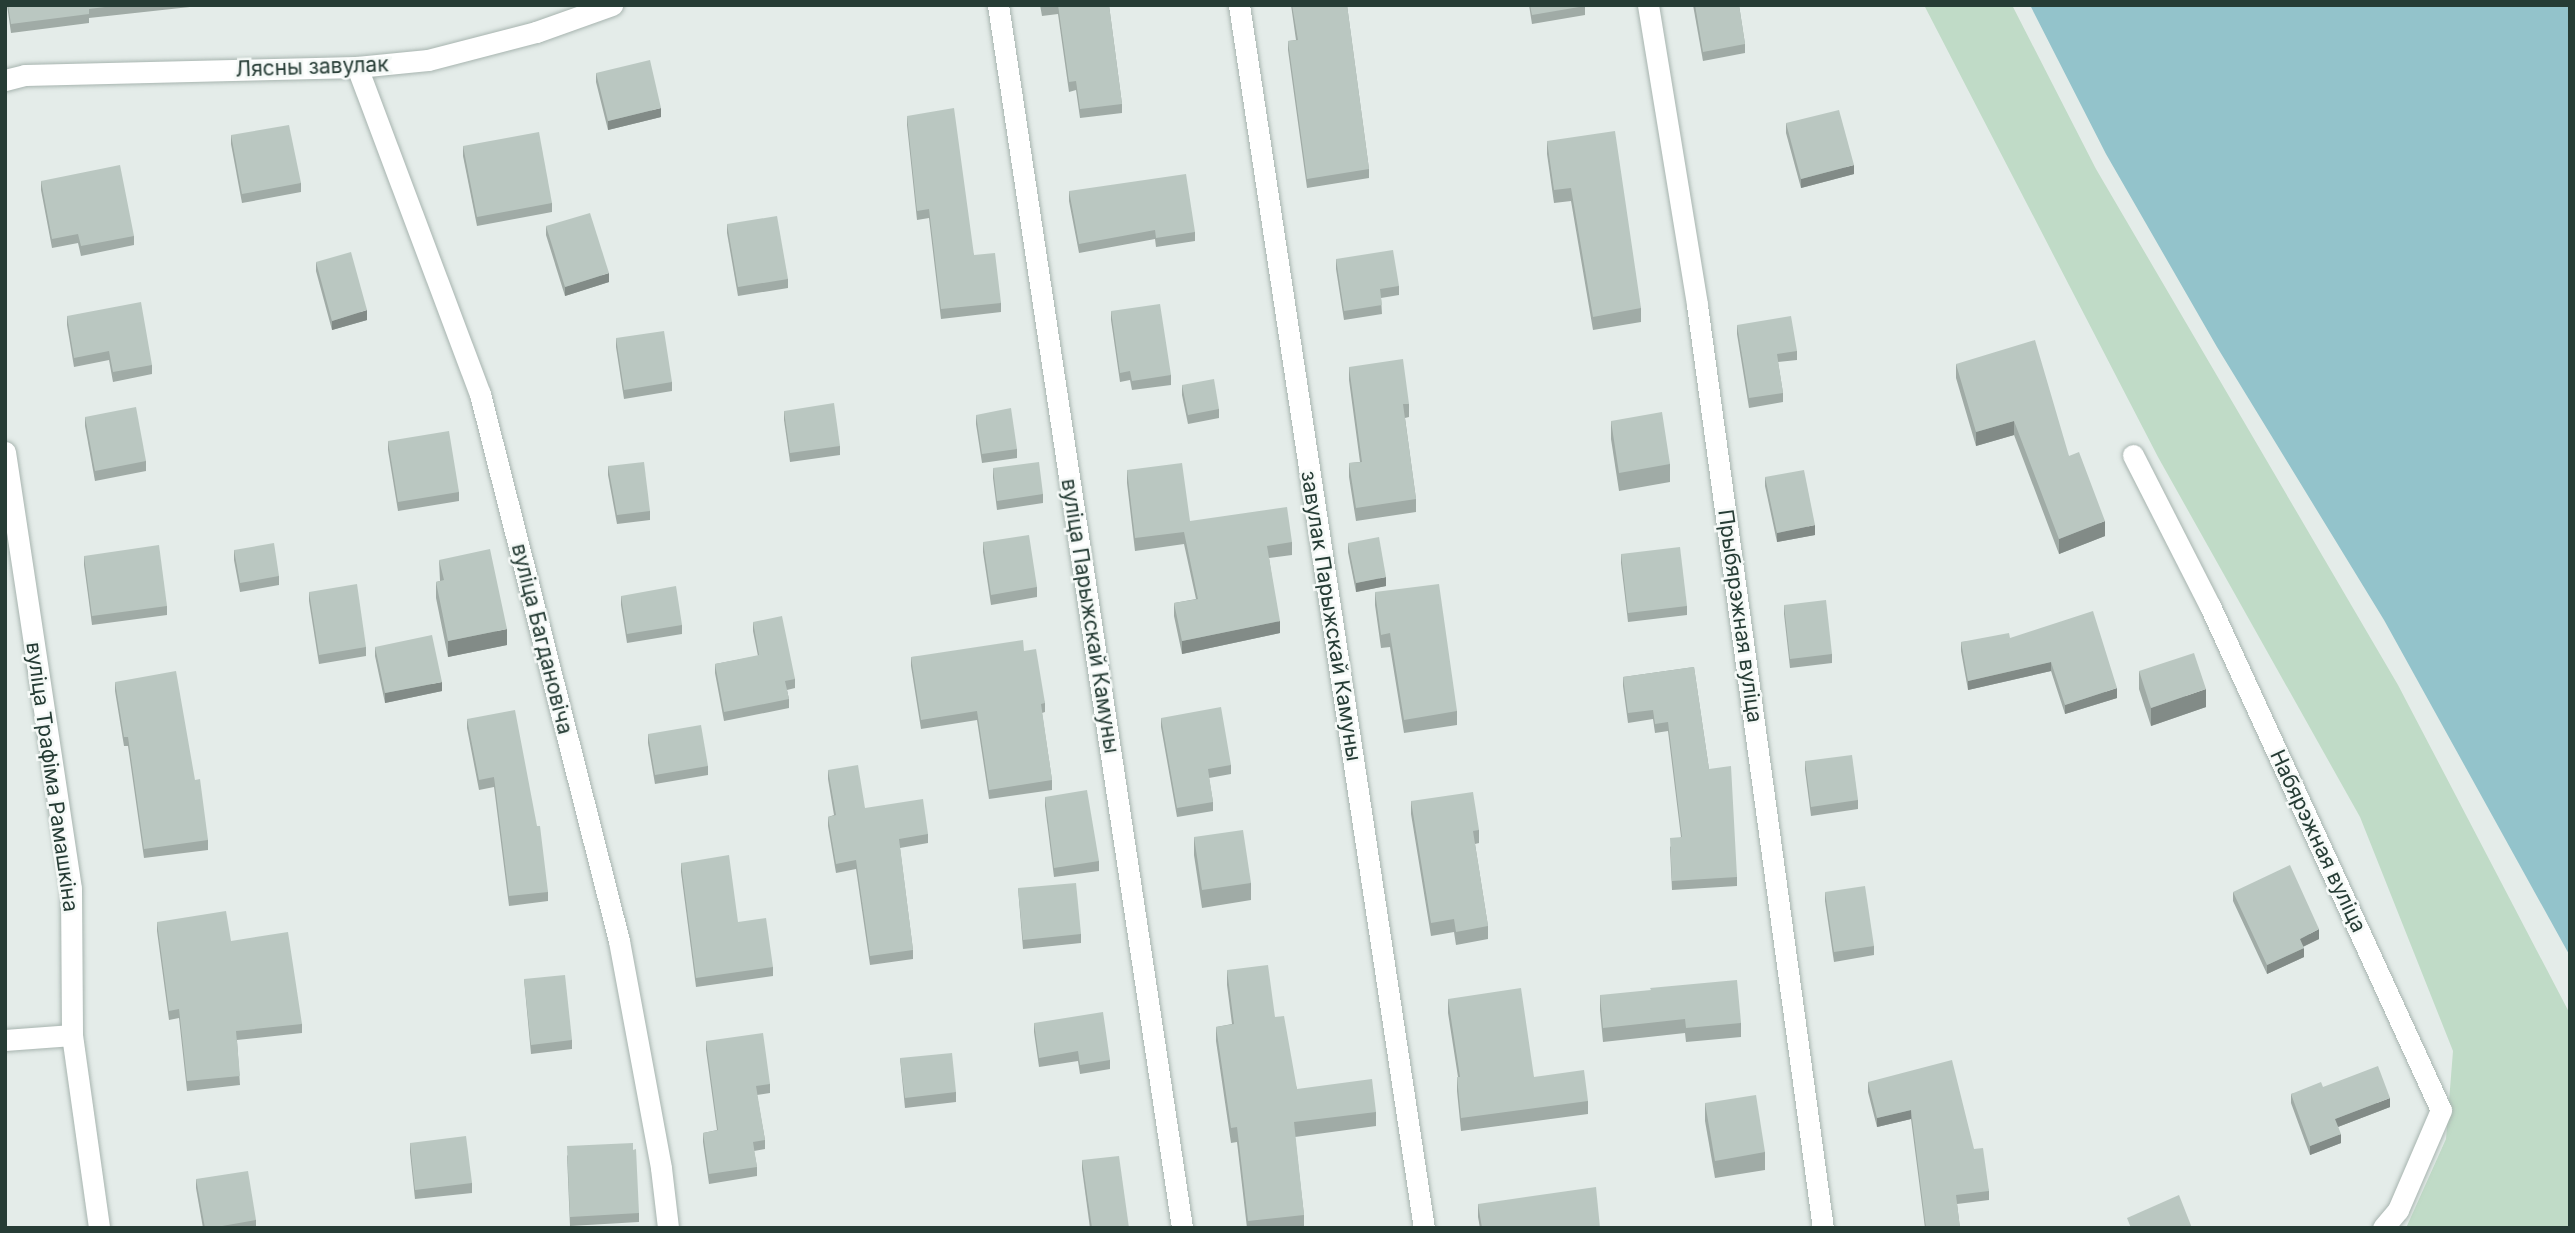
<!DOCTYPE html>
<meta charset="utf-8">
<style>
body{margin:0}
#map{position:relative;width:2575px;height:1233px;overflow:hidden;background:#e4ece9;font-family:Inter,sans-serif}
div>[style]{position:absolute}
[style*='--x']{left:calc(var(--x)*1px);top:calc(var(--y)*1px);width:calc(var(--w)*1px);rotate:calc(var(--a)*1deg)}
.green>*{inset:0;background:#c0dbc7}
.water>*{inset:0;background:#93c3cb}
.roads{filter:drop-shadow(0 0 2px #a7b4af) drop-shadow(0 0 2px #a7b4af)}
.street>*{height:21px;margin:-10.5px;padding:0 10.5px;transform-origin:10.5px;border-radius:10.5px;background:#fff}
.wall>*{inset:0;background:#a0aba6}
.shaded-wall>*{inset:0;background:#828b87}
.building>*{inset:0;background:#bac7c1}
span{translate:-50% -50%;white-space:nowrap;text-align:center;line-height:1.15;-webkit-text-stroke:5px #f5f9f7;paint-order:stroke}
.street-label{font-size:21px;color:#263c35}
.frame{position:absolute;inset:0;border:7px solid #263c35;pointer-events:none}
</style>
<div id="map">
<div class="green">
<div style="clip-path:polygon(1924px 5px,2012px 5px,2096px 169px,2398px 685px,2570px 1014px,2570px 1228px,2406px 1228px,2446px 1139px,2453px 1051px,2360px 817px,2158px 457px)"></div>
</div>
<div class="water">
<div style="clip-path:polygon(2030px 5px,2570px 5px,2570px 956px,2384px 620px,2217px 347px,2106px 154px)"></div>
</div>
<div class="roads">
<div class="street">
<div style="--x:998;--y:5;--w:1237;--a:81.44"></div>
<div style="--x:1239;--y:5;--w:1237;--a:81.4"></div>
<div style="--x:1648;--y:5;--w:304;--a:80.7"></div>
<div style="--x:1697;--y:305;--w:932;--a:82.23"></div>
<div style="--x:357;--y:67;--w:349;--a:69.4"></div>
<div style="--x:480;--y:394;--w:564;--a:75.74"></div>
<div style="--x:619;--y:941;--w:231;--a:79.5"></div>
<div style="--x:661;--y:1168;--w:60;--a:83.3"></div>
<div style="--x:5;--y:80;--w:21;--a:-14"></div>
<div style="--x:25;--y:75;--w:332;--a:-1.4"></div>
<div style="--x:357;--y:67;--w:71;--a:-5.6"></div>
<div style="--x:428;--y:60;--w:112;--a:-14.5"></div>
<div style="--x:536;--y:32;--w:81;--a:-19.6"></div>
<div style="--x:5;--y:452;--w:441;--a:81.4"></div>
<div style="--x:71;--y:888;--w:147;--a:89.6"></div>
<div style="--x:72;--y:1035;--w:195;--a:82"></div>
<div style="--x:2133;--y:455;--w:169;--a:63"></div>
<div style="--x:2210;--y:606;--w:554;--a:65.38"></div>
<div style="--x:2441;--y:1110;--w:109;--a:113.3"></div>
<div style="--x:2398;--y:1210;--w:23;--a:130"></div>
<div style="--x:5;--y:1040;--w:67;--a:-4.3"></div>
</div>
</div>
<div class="wall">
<div style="clip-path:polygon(7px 5px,199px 5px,199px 6px,89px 18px,89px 23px,11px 33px)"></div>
<div style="clip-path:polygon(1040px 5px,1109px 5px,1122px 104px,1122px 113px,1080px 118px,1076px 90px,1069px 92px,1058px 14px,1042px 16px)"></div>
<div style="clip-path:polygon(1291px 5px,1347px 5px,1369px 169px,1369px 178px,1307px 188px,1288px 50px,1288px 41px,1296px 40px)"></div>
<div style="clip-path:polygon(1529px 5px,1585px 5px,1585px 15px,1532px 24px)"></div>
<div style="clip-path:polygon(1693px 5px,1739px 5px,1745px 44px,1745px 53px,1703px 61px)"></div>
<div style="clip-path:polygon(596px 73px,661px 117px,608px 130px,596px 82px)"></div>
<div style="clip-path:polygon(907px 116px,974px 255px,1001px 303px,1001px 312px,941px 319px,929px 218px,917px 220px,907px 125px)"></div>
<div style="clip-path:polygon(1786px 123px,1854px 174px,1801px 188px,1786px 133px)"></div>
<div style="clip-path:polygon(231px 135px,301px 183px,301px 192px,242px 203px,231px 144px)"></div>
<div style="clip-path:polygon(1547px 141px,1641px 308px,1641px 322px,1593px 330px,1571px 201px,1554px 203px,1547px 154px)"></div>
<div style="clip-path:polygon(463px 146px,552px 203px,552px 212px,477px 226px,463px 156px)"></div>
<div style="clip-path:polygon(41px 181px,134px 236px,134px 245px,81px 256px,78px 243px,52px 248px,41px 190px)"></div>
<div style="clip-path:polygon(1069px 191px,1195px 232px,1195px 241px,1156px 247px,1155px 239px,1079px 253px,1069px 201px)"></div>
<div style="clip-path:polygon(727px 224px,788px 279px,788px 288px,738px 296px,727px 233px)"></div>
<div style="clip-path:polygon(546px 226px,609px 282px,565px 296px,546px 235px)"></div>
<div style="clip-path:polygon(1336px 259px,1399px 286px,1399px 295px,1381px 298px,1382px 314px,1344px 320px,1336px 269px)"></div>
<div style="clip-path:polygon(316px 262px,367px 320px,332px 330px,316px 271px)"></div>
<div style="clip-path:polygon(1111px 311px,1171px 375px,1171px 385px,1132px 390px,1130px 380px,1120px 382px,1111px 320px)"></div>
<div style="clip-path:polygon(67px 316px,152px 365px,152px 374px,113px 382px,109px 360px,74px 367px,67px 325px)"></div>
<div style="clip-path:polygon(1737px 325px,1797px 351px,1797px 360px,1778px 362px,1783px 393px,1783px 402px,1749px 408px,1737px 334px)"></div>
<div style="clip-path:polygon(616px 338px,672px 382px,672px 391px,624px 399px,616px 347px)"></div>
<div style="clip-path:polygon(1956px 364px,2069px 456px,2105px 536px,2059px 554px,2014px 435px,1976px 446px,1956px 378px)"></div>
<div style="clip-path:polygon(1349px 367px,1409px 404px,1409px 417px,1405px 418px,1416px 499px,1416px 512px,1356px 521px,1349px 477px,1349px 463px,1360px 462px,1349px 380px)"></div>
<div style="clip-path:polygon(1182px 385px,1219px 409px,1219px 418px,1188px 424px,1182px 395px)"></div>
<div style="clip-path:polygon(784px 411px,840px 446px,840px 455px,790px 462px,784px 420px)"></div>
<div style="clip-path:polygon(976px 415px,1017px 449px,1017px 458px,982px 463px,976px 424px)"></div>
<div style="clip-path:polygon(85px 417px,146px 461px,146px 471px,95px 481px,85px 426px)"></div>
<div style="clip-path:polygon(1611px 421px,1670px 464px,1670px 482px,1619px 491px,1611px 439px)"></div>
<div style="clip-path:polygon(388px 441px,459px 492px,459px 501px,398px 511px,388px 450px)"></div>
<div style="clip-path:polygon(608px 466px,650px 511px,650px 520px,617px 524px,608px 475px)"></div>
<div style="clip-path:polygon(993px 468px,1043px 494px,1043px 503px,997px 510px,993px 478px)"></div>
<div style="clip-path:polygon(1127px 470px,1190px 521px,1292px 542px,1292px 555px,1269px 558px,1280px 633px,1182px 654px,1174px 616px,1174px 603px,1196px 599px,1184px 544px,1135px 551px,1127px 483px)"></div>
<div style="clip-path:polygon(1765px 477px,1815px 535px,1777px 542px,1765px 486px)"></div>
<div style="clip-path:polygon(983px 542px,1037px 587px,1037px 597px,991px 605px,983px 552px)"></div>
<div style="clip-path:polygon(1348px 543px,1386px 586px,1356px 592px,1348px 552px)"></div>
<div style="clip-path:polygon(234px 550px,279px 576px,279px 585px,240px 592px,234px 560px)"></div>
<div style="clip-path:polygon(1621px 554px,1687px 606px,1687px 615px,1628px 622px,1621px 563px)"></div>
<div style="clip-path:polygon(84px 556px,167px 606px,167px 615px,92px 625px,84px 565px)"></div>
<div style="clip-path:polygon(439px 560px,507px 645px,448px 657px,436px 598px,436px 582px,440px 581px)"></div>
<div style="clip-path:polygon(309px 592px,366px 647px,366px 656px,319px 664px,309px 601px)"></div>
<div style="clip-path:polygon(1375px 592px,1457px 711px,1457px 725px,1404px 733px,1390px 647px,1381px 648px,1375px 605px)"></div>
<div style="clip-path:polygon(621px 596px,682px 625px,682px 634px,627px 643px,621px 605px)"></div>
<div style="clip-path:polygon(1784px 605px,1832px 654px,1832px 663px,1790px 668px,1784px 614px)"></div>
<div style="clip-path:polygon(753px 622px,795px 679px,795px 688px,787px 690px,789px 699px,789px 708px,724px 721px,715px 673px,715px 664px,758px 656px,753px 631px)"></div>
<div style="clip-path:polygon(2010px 638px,2117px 698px,2065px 714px,2051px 671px,1968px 690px,1961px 651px,1961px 642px)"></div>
<div style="clip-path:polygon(375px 647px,442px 691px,385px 703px,375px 656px)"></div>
<div style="clip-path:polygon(1024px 651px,1045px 703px,1045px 712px,1042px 713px,1052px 780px,1052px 790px,989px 799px,977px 720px,921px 729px,911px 666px,911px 657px)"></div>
<div style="clip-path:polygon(1694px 667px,1709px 769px,1737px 877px,1737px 886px,1672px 890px,1670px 847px,1681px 837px,1668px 731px,1655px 733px,1653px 719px,1628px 723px,1623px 686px,1623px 677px)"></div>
<div style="clip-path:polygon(2139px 671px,2206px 707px,2151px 726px,2139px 689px)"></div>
<div style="clip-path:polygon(115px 682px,208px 840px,208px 850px,144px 858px,128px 746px,124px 746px,115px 691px)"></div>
<div style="clip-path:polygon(1161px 718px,1231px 765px,1231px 774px,1209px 778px,1213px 802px,1213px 811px,1177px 817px,1161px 727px)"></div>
<div style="clip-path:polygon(467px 719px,548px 892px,548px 901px,509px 906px,494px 787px,479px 790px,467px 728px)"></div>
<div style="clip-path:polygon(648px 734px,708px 766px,708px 775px,655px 784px,648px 743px)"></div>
<div style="clip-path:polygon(1805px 761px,1858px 800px,1858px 809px,1811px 816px,1805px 770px)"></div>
<div style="clip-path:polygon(828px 770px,865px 808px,928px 834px,928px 843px,900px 848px,913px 950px,913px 959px,870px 965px,856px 869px,836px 873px,828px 826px,828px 817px,834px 815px,828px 779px)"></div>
<div style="clip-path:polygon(1045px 797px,1099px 861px,1099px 871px,1054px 877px,1045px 806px)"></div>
<div style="clip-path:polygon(1411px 801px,1479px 830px,1479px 843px,1475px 844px,1488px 926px,1488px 939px,1456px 945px,1454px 932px,1431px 936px,1411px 814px)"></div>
<div style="clip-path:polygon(1194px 837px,1251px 883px,1251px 900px,1202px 908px,1194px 855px)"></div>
<div style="clip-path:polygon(681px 863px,773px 967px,773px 976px,696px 987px,681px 872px)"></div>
<div style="clip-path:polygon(1018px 888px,1081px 934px,1081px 943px,1023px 949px)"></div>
<div style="clip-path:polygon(1825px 892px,1874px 946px,1874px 955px,1834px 962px,1825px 901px)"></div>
<div style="clip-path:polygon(2233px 892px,2319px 939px,2303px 947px,2304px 957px,2267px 974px,2233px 901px)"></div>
<div style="clip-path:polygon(157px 922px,231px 941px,302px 1024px,302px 1033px,237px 1040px,240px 1085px,187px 1091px,179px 1018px,169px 1020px,157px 931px)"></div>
<div style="clip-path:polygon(1227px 970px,1275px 1017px,1297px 1089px,1376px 1112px,1376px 1126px,1295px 1137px,1304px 1215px,1304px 1228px,1247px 1228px,1237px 1142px,1231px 1143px,1216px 1041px,1216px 1027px,1232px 1024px,1227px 985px)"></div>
<div style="clip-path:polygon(524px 979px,572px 1040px,572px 1049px,531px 1054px)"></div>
<div style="clip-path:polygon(1600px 995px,1741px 1023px,1741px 1037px,1686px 1042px,1685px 1033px,1603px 1042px,1600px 1010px)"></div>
<div style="clip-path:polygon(1448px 999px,1534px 1077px,1588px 1101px,1588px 1114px,1461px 1131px,1457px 1091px,1457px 1077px,1458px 1077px,1448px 1013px)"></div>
<div style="clip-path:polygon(1034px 1023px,1110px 1060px,1110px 1069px,1080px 1074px,1078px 1061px,1039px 1067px,1034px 1032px)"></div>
<div style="clip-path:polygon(706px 1041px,770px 1084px,770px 1093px,757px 1095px,765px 1140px,765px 1149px,754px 1151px,757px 1167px,757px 1176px,709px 1184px,703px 1142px,703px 1133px,717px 1130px,706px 1050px)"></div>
<div style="clip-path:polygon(900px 1058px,956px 1092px,956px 1102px,905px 1108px)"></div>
<div style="clip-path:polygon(1868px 1082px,1974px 1149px,1989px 1191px,1989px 1200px,1957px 1204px,1960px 1228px,1925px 1228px,1911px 1119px,1877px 1127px,1868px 1092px)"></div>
<div style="clip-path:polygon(2323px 1087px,2390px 1107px,2338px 1127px,2341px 1143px,2310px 1155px,2291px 1103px,2291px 1094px)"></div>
<div style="clip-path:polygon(1705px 1103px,1765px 1152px,1765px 1170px,1715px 1178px,1705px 1121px)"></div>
<div style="clip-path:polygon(410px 1143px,472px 1183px,472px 1193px,415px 1199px,410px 1152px)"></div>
<div style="clip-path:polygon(567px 1155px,639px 1213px,639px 1222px,570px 1226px)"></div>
<div style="clip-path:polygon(1082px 1160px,1129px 1228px,1090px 1228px,1082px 1169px)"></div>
<div style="clip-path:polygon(196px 1179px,256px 1220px,256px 1228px,203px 1228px,196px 1188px)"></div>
<div style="clip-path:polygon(1478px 1204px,1600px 1228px,1480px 1228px,1478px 1217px)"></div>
</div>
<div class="shaded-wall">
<div style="clip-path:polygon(661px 108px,661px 117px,608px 130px,608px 121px)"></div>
<div style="clip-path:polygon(1854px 165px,1854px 174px,1801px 188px,1801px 179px)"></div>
<div style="clip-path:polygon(609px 273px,609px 282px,565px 296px,565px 287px)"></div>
<div style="clip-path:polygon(367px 310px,367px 320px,332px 330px,332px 321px)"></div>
<div style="clip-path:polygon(2014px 421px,2014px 435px,1976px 446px,1976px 432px)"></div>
<div style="clip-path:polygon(2105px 521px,2105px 536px,2059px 554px,2059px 539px)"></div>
<div style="clip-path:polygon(1815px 525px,1815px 535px,1777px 542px,1777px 533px)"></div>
<div style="clip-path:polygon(1386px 577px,1386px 586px,1356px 592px,1356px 583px)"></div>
<div style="clip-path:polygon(1280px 621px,1280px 633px,1182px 654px,1182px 641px)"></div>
<div style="clip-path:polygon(507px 629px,507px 645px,448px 657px,448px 641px)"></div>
<div style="clip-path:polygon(2051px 662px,2051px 671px,1968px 690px,1968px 681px)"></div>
<div style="clip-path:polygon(442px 682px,442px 691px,385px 703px,385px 693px)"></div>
<div style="clip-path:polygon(2117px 688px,2117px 698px,2065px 714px,2065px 705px)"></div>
<div style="clip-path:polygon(2206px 689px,2206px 707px,2151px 726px,2151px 708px)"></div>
<div style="clip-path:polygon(2319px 929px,2319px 939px,2300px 948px,2300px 939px)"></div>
<div style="clip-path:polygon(2304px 948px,2304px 957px,2267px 974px,2267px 965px)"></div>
<div style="clip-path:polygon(2390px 1098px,2390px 1107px,2335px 1128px,2335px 1119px)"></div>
<div style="clip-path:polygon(1911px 1110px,1911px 1119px,1877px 1127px,1877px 1118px)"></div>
<div style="clip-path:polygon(2341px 1134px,2341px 1143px,2310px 1155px,2310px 1146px)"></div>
</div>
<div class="building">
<div style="clip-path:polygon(8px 5px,121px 5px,89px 9px,89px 14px,11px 24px)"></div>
<div style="clip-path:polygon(1058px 5px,1109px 5px,1122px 104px,1080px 109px,1076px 81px,1069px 82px)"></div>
<div style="clip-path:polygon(1292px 5px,1347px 5px,1369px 169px,1307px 179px,1288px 41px,1298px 40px)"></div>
<div style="clip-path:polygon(1530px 5px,1585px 5px,1585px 6px,1532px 15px)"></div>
<div style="clip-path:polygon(1695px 5px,1739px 5px,1745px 44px,1703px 52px)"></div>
<div style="clip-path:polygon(650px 60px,661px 108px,608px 121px,596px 73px)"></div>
<div style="clip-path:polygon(954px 108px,974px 255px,995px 253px,1001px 303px,941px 309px,929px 209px,917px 211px,907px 116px)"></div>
<div style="clip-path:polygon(1839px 110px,1854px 165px,1801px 179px,1786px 123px)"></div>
<div style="clip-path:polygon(289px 125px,301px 183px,242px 194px,231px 135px)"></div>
<div style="clip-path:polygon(1615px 131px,1641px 308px,1593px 317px,1571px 188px,1554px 190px,1547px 141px)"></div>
<div style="clip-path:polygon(539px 132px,552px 203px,477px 217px,463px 146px)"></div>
<div style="clip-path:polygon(120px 165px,134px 236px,81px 246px,78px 234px,52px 239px,41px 181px)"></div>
<div style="clip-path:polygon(1186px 174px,1195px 232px,1156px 238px,1155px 230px,1079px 244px,1069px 191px)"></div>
<div style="clip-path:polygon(590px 213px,609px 273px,565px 287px,546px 226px)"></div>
<div style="clip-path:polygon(777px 216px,788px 279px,738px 287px,727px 224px)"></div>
<div style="clip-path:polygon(1393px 250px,1399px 286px,1380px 289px,1382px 305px,1344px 311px,1336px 259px)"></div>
<div style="clip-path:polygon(351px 252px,367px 310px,332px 321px,316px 262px)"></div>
<div style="clip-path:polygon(141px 302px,152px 365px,113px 372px,109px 351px,74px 358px,67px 316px)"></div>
<div style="clip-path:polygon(1160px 304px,1171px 375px,1132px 381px,1130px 371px,1120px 373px,1111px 311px)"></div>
<div style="clip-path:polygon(1791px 316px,1797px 351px,1777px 354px,1783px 393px,1749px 398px,1737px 325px)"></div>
<div style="clip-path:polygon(664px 331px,672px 382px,624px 390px,616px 338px)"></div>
<div style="clip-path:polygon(2035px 340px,2069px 456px,2079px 452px,2105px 521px,2059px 539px,2014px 421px,1976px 432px,1956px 364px)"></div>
<div style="clip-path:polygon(1403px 359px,1409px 404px,1403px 404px,1416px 499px,1356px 508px,1349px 463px,1362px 462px,1349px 367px)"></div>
<div style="clip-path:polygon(1214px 379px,1219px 409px,1188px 415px,1182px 385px)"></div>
<div style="clip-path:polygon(834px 403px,840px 446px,790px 453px,784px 411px)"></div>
<div style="clip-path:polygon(136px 407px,146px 461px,95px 471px,85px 417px)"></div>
<div style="clip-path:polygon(1011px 408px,1017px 449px,982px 454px,976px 415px)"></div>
<div style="clip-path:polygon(1662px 412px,1670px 464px,1619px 473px,1611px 421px)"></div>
<div style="clip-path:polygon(449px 431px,459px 492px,398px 502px,388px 441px)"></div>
<div style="clip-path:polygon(644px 462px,650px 511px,617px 515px,608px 466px)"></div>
<div style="clip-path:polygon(1039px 462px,1043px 494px,997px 501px,993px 468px)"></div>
<div style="clip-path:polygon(1182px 463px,1190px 521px,1287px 507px,1292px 542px,1267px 546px,1280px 621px,1182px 641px,1174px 603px,1198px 599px,1184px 532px,1135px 538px,1127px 470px)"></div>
<div style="clip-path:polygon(1804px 470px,1815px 525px,1777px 533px,1765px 477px)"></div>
<div style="clip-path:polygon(1029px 535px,1037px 587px,991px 595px,983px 542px)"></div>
<div style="clip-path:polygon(1379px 537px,1386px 577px,1356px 583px,1348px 543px)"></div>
<div style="clip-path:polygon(274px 543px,279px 576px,240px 583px,234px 550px)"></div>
<div style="clip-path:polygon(159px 545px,167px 606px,92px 616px,84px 556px)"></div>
<div style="clip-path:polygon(1680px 547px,1687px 606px,1628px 613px,1621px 554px)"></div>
<div style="clip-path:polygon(490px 549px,507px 629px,448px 641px,436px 582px,444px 580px,439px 560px)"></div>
<div style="clip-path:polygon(357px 584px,366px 647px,319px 655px,309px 592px)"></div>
<div style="clip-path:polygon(1439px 584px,1457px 711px,1404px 720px,1390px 633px,1381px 635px,1375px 592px)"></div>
<div style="clip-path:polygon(676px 586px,682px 625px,627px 634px,621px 596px)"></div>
<div style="clip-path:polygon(1826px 600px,1832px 654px,1790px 659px,1784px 605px)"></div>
<div style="clip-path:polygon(2093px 611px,2117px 688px,2065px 705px,2051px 662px,1968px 681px,1961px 642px,2009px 633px,2010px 638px)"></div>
<div style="clip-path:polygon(782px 616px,795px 679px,785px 681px,789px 699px,724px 712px,715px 664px,759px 655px,753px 622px)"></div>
<div style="clip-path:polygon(432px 635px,442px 682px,385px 693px,375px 647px)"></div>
<div style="clip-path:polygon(1023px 640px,1024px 651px,1036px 649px,1045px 703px,1041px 704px,1052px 780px,989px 790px,977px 711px,921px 720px,911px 657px)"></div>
<div style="clip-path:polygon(2194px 653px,2206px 689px,2151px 708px,2139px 671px)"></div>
<div style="clip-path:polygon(1694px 667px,1709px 769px,1731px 766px,1737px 877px,1672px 881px,1670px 838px,1682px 837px,1668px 722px,1655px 724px,1653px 710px,1628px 713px,1623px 677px)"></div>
<div style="clip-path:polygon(176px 671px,195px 780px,200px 779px,208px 840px,144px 849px,128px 737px,124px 737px,115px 682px)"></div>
<div style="clip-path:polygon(1221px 707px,1231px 765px,1208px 769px,1213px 802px,1177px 808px,1161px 718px)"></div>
<div style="clip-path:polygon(515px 710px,537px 826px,540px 826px,548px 892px,509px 896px,494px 777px,479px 780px,467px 719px)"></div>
<div style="clip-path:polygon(701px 725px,708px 766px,655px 775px,648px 734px)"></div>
<div style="clip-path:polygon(1852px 755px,1858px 800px,1811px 807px,1805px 761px)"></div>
<div style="clip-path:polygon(858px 765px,865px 808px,923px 799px,928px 834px,899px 839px,913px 950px,870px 956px,856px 860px,836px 864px,828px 817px,836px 815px,828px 770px)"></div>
<div style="clip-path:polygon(1087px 790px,1099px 861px,1054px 868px,1045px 797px)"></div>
<div style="clip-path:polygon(1473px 792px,1479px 830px,1473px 831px,1488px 926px,1456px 932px,1454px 919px,1431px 923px,1411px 801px)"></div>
<div style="clip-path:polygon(1243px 830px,1251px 883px,1202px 890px,1194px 837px)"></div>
<div style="clip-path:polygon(729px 855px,738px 922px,766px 918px,773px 967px,696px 978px,681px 863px)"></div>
<div style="clip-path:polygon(2290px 865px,2319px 929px,2300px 939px,2304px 948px,2267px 965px,2233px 892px)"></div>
<div style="clip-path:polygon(1076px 883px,1081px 934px,1023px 940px,1018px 888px)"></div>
<div style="clip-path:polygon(1865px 886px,1874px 946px,1834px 952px,1825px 892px)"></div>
<div style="clip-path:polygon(226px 911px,231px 941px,288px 932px,302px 1024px,236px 1031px,240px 1076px,187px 1081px,179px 1009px,169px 1011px,157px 922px)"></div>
<div style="clip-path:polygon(1268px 965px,1275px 1017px,1284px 1016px,1297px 1089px,1372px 1079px,1376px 1112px,1294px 1122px,1304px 1215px,1248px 1221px,1237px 1127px,1231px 1128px,1216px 1027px,1234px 1024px,1227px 970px)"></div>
<div style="clip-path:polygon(565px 975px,572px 1040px,531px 1045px,524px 979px)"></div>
<div style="clip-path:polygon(1737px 980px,1741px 1023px,1686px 1028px,1685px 1019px,1603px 1028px,1600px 995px,1651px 990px,1650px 988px)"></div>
<div style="clip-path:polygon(1521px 988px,1534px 1077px,1584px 1070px,1588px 1101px,1461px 1118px,1457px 1077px,1460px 1077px,1448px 999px)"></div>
<div style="clip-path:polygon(1103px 1012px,1110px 1060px,1080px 1065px,1078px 1051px,1039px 1058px,1034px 1023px)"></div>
<div style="clip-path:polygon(763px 1033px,770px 1084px,756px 1086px,765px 1140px,753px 1142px,757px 1167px,709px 1174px,703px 1133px,718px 1130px,706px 1041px)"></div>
<div style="clip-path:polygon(952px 1053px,956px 1092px,905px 1098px,900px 1058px)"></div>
<div style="clip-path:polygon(1952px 1060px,1974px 1149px,1983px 1148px,1989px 1191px,1956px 1195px,1960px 1228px,1926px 1228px,1911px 1110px,1877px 1118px,1868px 1082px)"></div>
<div style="clip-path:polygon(2378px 1066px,2390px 1098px,2335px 1119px,2341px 1134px,2310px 1146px,2291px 1094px,2321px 1082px,2323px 1087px)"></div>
<div style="clip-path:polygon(1756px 1095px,1765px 1152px,1715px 1161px,1705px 1103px)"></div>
<div style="clip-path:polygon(466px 1136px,472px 1183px,415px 1190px,410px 1143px)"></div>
<div style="clip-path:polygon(633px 1143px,633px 1150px,636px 1149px,639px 1213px,570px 1217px,567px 1146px)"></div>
<div style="clip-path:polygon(1119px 1156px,1129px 1228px,1092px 1228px,1082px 1160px)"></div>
<div style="clip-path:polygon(248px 1171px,256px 1220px,211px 1228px,205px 1228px,196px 1179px)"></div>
<div style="clip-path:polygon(1596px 1187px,1600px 1228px,1482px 1228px,1478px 1204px)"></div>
<div style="clip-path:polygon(2179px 1195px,2192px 1228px,2131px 1228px,2127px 1218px)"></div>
</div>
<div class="street-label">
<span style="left:312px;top:67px;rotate:-2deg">Лясны завулак</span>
<span style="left:1090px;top:616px;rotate:81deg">вуліца Парыжскай Камуны</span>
<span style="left:1331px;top:616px;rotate:81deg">завулак Парыжскай Камуны</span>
<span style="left:1740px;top:616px;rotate:82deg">Прыбярэжная вуліца</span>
<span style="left:542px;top:639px;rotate:76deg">вуліца Багдановіча</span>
<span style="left:52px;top:777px;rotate:82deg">вуліца Трафіма Рамашкіна</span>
<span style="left:2318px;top:841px;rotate:65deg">Набярэжная вуліца</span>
</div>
<div class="frame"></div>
</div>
